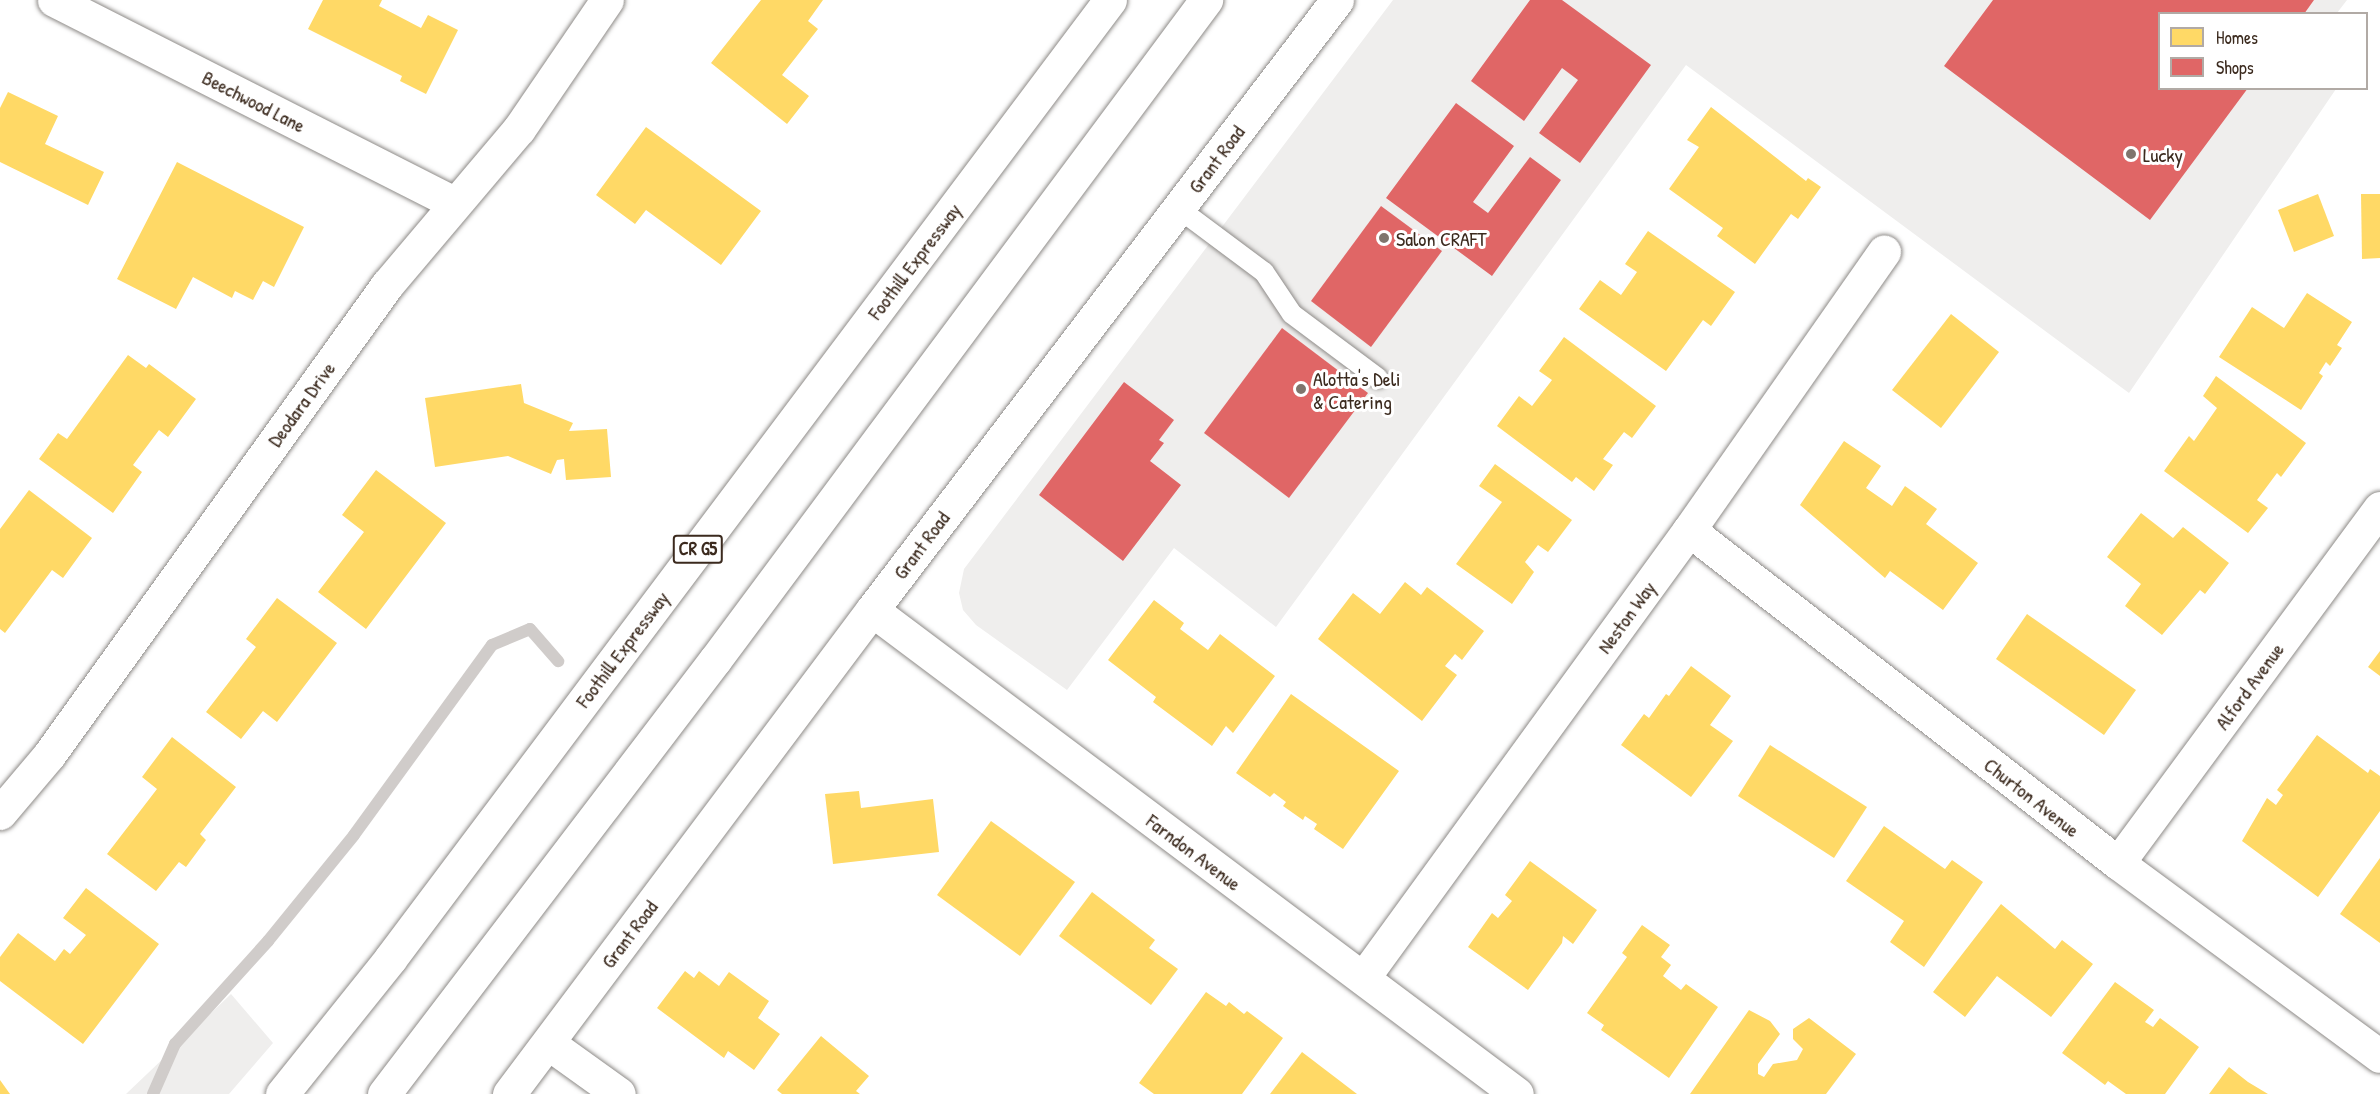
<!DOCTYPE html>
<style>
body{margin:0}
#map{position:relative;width:2380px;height:1094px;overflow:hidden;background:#fff;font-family:"Patrick Hand",sans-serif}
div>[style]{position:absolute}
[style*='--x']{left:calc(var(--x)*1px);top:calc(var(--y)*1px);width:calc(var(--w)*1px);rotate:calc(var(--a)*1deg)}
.built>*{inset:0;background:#efeeed}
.homes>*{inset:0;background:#ffd966}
.shops>*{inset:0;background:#e06666}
.stream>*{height:12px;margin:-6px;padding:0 6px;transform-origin:6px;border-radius:6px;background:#d0ccca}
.roads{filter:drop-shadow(0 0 2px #8e8b88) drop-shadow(0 0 2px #8e8b88)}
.lane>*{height:20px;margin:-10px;padding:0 10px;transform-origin:10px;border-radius:10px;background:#fff}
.street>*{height:33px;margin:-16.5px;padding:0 16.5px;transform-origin:16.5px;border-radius:16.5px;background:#fff}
.secondary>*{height:33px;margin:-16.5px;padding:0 16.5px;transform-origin:16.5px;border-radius:16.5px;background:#fff}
.highway>*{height:33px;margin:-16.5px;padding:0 16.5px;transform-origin:16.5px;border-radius:16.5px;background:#fff}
.dots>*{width:16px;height:16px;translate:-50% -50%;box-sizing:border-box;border:3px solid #fff;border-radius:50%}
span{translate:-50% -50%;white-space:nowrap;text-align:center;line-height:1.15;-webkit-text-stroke:6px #fff;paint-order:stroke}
.shield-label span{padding:2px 4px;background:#fff;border:2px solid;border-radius:4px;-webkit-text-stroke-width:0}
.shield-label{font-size:18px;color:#3b2a1e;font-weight:700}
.street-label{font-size:20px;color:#3b2a1e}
.poi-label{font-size:20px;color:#3b2a1e}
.left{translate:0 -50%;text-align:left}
.legend{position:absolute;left:2158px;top:12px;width:210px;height:78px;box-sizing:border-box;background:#fff;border:2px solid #b1aaa5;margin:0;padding:8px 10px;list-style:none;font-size:18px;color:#3b2a1e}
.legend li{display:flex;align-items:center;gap:12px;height:30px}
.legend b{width:30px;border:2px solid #b1aaa5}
</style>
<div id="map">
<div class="built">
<div style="clip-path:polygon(1393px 0,2347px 0,2337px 13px,2160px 14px,2160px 88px,2336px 89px,2129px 393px,1686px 65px,1276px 627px,1174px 548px,1067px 690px,976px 625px,963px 610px,959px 593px,964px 569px)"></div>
<div style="clip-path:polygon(231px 994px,273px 1043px,229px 1094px,126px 1094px)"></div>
</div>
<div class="homes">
<div style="clip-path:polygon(323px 0,382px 0,379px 6px,421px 28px,428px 15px,458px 30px,426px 94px,400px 81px,402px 76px,308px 29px)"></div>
<div style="clip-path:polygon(761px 0,823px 0,808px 21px,818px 29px,782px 75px,809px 96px,787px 124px,711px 63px)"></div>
<div style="clip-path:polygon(8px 92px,58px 116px,45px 144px,104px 172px,88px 205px,0 162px,0 108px)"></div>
<div style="clip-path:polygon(1711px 107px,1806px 181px,1808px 178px,1821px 187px,1798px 219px,1791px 214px,1755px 264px,1717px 236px,1723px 228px,1669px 189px,1699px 147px,1687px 140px)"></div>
<div style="clip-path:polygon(646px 127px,761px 211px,721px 265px,646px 210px,635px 224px,596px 195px)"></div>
<div style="clip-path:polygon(177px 162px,304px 227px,274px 287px,263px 281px,253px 300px,235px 291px,232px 298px,193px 277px,176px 309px,117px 279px)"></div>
<div style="clip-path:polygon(2318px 194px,2334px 236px,2294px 252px,2278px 210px)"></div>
<div style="clip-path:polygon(2361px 194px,2380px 194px,2380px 258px,2362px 259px)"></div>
<div style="clip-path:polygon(1648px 231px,1735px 292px,1711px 326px,1703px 320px,1666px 371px,1579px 309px,1600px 280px,1621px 295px,1637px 272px,1625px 264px)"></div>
<div style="clip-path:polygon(2307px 293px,2352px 322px,2337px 345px,2342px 348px,2330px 366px,2326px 362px,2319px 373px,2323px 376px,2301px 410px,2219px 357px,2252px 307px,2284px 328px)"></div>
<div style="clip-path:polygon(1951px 314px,1999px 352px,1941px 428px,1892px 390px)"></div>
<div style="clip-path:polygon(1564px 337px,1656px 406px,1632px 438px,1624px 432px,1603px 459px,1613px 465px,1594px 491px,1576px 477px,1572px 482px,1497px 426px,1519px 396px,1532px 406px,1552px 380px,1539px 371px)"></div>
<div style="clip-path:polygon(128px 355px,146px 368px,149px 364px,196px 399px,168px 437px,159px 430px,133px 465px,142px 472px,113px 513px,39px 459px,58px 433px,67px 439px)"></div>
<div style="clip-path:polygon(2216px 376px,2306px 443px,2281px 477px,2277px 473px,2257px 500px,2268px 508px,2248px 533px,2164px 471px,2189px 436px,2194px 441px,2217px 408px,2203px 396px)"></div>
<div style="clip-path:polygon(521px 384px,524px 403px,573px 423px,569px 431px,607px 429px,611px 477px,566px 480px,564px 459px,557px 460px,551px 474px,508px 456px,435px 467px,425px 398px)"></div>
<div style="clip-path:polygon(1844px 441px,1881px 466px,1866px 488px,1892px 506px,1905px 486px,1937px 509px,1926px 524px,1978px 563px,1943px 610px,1890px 571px,1885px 578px,1800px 505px)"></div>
<div style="clip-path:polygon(1495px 464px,1572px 520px,1548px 552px,1538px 545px,1525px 562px,1534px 572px,1512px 604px,1456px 564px,1502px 502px,1479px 486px)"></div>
<div style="clip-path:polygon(376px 470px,446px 523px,366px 629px,318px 592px,364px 532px,342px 515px)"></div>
<div style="clip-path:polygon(29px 490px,92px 538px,63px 578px,52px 570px,5px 633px,0 629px,0 529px)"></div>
<div style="clip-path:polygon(2141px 513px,2173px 538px,2183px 527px,2229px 563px,2205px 594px,2200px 590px,2162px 635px,2125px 606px,2141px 584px,2107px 557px)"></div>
<div style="clip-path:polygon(1405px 582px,1421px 595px,1427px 587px,1484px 631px,1462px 660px,1455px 654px,1445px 666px,1457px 675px,1422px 721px,1318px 639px,1353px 593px,1380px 614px)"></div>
<div style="clip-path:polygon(277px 598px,337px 643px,277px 722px,263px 711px,241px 739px,206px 712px,256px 647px,246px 639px)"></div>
<div style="clip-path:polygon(1154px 600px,1184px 623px,1180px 629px,1208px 650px,1220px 634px,1275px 676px,1233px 733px,1226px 726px,1212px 746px,1153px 702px,1156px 697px,1108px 660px)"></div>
<div style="clip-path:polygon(2027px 614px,2136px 690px,2104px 735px,1996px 659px)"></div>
<div style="clip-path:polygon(2380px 651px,2380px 676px,2368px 667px)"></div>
<div style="clip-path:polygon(1691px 666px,1731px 696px,1710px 725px,1733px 741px,1691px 797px,1621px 745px,1644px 714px,1649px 718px,1666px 694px,1669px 696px)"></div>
<div style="clip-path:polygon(1291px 694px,1399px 771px,1343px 849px,1314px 829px,1317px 824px,1305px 816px,1303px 820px,1283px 806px,1286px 802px,1274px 793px,1270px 797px,1236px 773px)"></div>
<div style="clip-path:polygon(2317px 735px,2368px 773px,2370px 769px,2380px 776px,2380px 811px,2318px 897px,2242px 841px,2267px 798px,2276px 805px,2283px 795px,2277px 790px)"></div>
<div style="clip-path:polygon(172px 737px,236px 787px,200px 834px,206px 840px,186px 867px,179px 862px,156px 891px,107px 854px,157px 789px,142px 777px)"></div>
<div style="clip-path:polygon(1770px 745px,1867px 807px,1834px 858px,1738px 796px)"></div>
<div style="clip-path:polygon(859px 791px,861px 808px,933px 799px,939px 852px,833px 864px,825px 794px)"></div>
<div style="clip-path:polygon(991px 821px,1075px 882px,1020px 956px,937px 895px)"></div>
<div style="clip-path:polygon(1884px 826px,1945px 869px,1952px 860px,1983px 882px,1924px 967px,1890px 942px,1904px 921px,1846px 881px)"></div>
<div style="clip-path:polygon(2380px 858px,2380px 943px,2340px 914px)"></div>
<div style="clip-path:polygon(1530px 861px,1597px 910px,1573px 944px,1563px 936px,1562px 943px,1528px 990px,1468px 947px,1492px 913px,1498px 918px,1512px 901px,1505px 895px)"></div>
<div style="clip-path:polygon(86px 888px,159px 944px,83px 1044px,0 981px,0 957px,18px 933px,55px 961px,64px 949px,70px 954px,86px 935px,63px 918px)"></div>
<div style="clip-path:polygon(1092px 892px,1155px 940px,1149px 948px,1178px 969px,1151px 1005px,1059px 936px)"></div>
<div style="clip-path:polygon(2001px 904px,2055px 949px,2062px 940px,2093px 964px,2051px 1017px,1997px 976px,1965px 1017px,1933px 992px)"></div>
<div style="clip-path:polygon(1642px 925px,1670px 945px,1661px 957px,1671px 965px,1663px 976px,1681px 990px,1686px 984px,1718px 1007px,1669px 1078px,1601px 1030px,1604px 1025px,1587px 1013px,1627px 957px,1622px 953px)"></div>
<div style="clip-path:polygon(685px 971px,694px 978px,699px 971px,719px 986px,729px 972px,769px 1001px,758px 1018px,780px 1034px,754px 1070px,728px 1051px,724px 1058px,657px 1008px)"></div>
<div style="clip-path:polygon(2115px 982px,2154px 1010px,2145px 1022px,2153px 1027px,2160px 1018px,2199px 1047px,2165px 1094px,2126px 1094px,2108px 1081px,2105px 1085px,2062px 1053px)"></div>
<div style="clip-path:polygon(1206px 992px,1226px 1006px,1229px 1002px,1244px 1014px,1247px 1011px,1283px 1038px,1242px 1094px,1154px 1094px,1139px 1083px)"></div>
<div style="clip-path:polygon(1749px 1010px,1770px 1021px,1780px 1034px,1758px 1064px,1758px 1074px,1764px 1077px,1773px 1064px,1797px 1060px,1803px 1049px,1793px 1039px,1793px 1029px,1809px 1018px,1856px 1054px,1826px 1094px,1690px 1094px)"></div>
<div style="clip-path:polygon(821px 1036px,869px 1076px,856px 1091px,860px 1094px,782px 1094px,777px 1090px)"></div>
<div style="clip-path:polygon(1302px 1052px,1357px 1094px,1270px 1094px)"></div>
<div style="clip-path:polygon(2229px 1067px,2248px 1082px,2268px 1094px,2209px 1094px)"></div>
<div style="clip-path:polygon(0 1080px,10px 1094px,0 1094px)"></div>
</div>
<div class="shops">
<div style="clip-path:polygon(1530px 0,1562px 0,1651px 65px,1580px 163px,1539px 133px,1578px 80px,1562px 68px,1524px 121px,1471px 81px)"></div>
<div style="clip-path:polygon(1993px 0,2314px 0,2304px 14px,2160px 14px,2160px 88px,2248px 88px,2150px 220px,1944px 66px)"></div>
<div style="clip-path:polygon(1456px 103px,1514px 146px,1473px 202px,1488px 213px,1530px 157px,1561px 180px,1492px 276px,1386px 198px)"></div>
<div style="clip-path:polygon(1381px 206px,1442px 251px,1371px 347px,1311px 301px)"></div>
<div style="clip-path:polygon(1282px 328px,1368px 393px,1289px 498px,1204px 433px)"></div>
<div style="clip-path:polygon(1124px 382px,1174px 420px,1159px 440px,1164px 443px,1150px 461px,1181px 485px,1123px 561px,1039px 495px)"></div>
</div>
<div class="stream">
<div style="--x:153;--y:1094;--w:55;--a:-66.3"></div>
<div style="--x:175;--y:1044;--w:139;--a:-47.9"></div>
<div style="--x:268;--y:941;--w:136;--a:-50.9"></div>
<div style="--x:354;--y:835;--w:235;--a:-54"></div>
<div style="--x:492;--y:645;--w:41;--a:-22.8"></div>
<div style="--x:530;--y:629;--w:43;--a:48.8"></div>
</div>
<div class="roads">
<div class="lane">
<div style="--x:1178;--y:208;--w:107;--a:36.7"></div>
<div style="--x:1264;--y:272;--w:50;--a:56.3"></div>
<div style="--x:1292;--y:314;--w:107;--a:36.7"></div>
</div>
<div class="street">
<div style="--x:54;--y:0;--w:449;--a:26.9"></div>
<div style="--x:1689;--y:530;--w:543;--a:37.82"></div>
<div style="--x:2118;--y:863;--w:325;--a:36.4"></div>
<div style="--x:872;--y:610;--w:806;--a:36.88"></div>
<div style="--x:0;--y:813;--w:76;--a:-49.8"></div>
<div style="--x:49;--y:755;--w:579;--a:-54.28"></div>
<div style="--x:387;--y:285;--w:204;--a:-49.8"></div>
<div style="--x:519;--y:129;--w:156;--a:-55.7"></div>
<div style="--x:2118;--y:863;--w:441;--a:-53.6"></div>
<div style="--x:1363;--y:978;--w:554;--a:-53.96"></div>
<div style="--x:1689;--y:530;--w:340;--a:-55"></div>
<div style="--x:548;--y:1043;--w:87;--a:35.7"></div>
</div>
<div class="secondary">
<div style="--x:509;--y:1094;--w:605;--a:-53.13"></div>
<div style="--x:872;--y:610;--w:767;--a:-52.68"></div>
</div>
<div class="highway">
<div style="--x:282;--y:1094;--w:173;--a:-51.3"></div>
<div style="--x:390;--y:959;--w:1199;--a:-53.1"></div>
<div style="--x:384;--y:1094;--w:546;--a:-52.67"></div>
<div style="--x:715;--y:660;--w:823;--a:-53.35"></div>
</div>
</div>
<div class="dots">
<div style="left:2131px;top:154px;background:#80756d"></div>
<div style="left:1384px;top:238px;background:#80756d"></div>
<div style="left:1301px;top:389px;background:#80756d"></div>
</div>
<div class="shield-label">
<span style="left:698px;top:549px">CR G5</span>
</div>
<div class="street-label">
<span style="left:254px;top:101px;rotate:27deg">Beechwood Lane</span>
<span style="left:1216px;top:159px;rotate:-53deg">Grant Road</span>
<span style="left:914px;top:261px;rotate:-53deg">Foothill Expressway</span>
<span style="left:301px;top:404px;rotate:-54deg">Deodara Drive</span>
<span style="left:921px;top:545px;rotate:-53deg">Grant Road</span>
<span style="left:1626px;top:617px;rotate:-54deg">Neston Way</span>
<span style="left:622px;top:649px;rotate:-53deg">Foothill Expressway</span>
<span style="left:2249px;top:686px;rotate:-54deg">Alford Avenue</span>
<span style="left:2032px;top:797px;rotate:38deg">Churton Avenue</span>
<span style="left:1194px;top:852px;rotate:37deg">Farndon Avenue</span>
<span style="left:629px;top:934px;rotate:-53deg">Grant Road</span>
</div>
<div class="poi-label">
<span class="left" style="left:2143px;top:154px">Lucky</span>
<span class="left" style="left:1396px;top:238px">Salon CRAFT</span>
<span class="left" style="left:1313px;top:390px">Alotta's Deli<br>&amp; Catering</span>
</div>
<ul class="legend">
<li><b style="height:16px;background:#ffd966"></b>Homes</li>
<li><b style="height:16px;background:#e06666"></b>Shops</li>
</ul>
</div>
